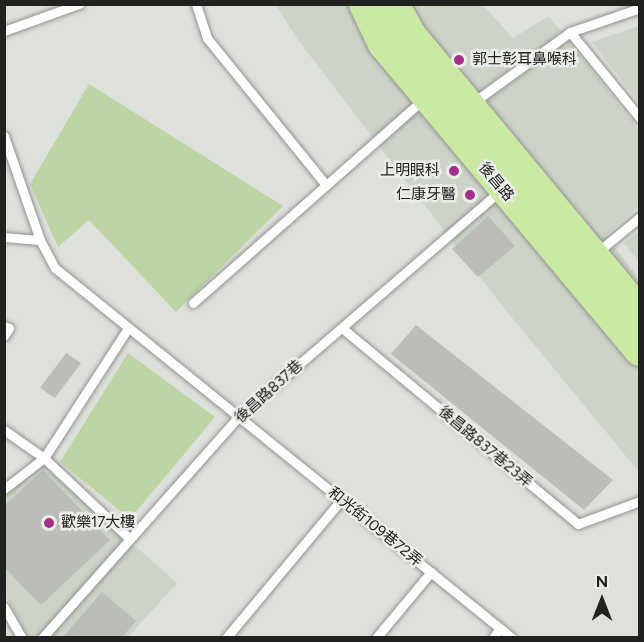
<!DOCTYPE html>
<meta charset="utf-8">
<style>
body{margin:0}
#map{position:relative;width:644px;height:642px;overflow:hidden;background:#dee0db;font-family:Figtree,"Noto Sans TC",sans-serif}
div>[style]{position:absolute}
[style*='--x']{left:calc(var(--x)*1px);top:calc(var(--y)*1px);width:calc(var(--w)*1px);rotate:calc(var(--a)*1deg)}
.built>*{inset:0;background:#ced3c8}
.green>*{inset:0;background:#bdd5a4}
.building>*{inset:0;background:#babdb8}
.roads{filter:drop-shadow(0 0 2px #929590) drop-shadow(0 0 2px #929590)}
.lane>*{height:9px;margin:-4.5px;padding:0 4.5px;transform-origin:4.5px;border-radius:4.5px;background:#fff}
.primary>*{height:30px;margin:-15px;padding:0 15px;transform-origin:15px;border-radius:15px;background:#cae9a3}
.dots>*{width:16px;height:16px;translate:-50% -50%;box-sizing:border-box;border:3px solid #ebede9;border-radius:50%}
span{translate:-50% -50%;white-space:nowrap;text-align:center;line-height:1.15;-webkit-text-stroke:5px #ebede9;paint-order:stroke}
.poi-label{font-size:15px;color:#212120}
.left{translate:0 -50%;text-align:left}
.right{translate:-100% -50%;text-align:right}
.street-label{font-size:15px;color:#212120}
.frame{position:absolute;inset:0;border:6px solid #212120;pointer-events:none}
.north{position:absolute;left:572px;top:570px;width:60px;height:60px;-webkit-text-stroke:4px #ebede9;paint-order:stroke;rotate:0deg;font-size:16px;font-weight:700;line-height:24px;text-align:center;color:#212120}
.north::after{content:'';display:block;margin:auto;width:21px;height:27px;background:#212120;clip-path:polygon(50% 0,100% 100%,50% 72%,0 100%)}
</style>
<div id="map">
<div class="built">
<div style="clip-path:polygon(276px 5px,483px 5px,513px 38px,549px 16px,639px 130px,639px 206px,606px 235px,639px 279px,639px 472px,500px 303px,298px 40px)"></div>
<div style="clip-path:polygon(639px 26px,640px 26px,639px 102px,592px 42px)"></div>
<div style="clip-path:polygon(639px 231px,639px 262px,624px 243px)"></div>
<div style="clip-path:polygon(43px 465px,177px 583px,128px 637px,29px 637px,5px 595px,4px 496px)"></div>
</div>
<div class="green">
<div style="clip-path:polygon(89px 84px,283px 206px,176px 312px,89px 220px,58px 247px,30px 184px)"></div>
<div style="clip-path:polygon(128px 353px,215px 417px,130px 519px,60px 462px)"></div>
</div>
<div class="building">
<div style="clip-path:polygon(488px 216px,515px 246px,478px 277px,452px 249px)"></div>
<div style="clip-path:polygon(416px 325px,613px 480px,584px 510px,391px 354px)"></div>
<div style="clip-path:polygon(66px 353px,81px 363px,55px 398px,40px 388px)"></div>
<div style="clip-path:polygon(43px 470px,110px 540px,41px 605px,4px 567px,4px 506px)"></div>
<div style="clip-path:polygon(102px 592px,136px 621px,121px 638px,62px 638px)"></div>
</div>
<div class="roads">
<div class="lane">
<div style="--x:196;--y:4;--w:36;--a:72"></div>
<div style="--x:207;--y:38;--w:189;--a:51"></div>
<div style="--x:4;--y:31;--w:80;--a:-19.8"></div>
<div style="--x:570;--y:32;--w:111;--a:50.9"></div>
<div style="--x:471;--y:104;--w:122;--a:-36"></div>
<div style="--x:570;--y:32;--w:74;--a:-18.9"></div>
<div style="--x:4;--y:136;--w:110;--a:70.9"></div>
<div style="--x:4;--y:237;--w:36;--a:5"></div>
<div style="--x:40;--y:240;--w:32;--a:62"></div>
<div style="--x:55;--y:268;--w:588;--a:38.99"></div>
<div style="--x:595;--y:254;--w:58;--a:-39.4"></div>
<div style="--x:193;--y:303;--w:310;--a:-41.5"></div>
<div style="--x:4;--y:326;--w:5;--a:22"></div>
<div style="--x:9;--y:328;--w:9;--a:122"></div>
<div style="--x:342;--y:328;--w:307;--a:39.7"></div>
<div style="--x:578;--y:524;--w:66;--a:-20.4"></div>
<div style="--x:4;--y:430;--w:49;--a:35"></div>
<div style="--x:44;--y:458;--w:118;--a:43.3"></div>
<div style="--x:4;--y:489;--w:51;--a:-37.8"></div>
<div style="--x:44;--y:458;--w:155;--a:-57.1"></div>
<div style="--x:4;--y:607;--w:36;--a:60"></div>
<div style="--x:42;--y:638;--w:295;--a:-48.4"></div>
<div style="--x:238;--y:417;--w:347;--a:-40.8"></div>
<div style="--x:226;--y:638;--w:180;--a:-50.2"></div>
<div style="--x:376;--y:638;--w:86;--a:-50.2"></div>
<div style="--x:493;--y:638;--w:12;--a:-55"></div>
</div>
<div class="primary">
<div style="--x:364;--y:4;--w:44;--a:64.6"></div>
<div style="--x:383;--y:44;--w:400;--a:50.1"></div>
<div style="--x:394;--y:4;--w:37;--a:61"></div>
<div style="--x:412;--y:36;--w:358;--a:50.4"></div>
</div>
</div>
<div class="dots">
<div style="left:459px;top:60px;background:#a53089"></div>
<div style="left:454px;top:171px;background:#a53089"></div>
<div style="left:470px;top:195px;background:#a53089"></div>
<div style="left:49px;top:523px;background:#a53089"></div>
</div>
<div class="poi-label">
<span class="left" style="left:472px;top:60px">郭士彰耳鼻喉科</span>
<span class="right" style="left:440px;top:171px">上明眼科</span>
<span class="right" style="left:456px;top:195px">仁康牙醫</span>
<span class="left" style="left:61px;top:523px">歡樂17大樓</span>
</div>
<div class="street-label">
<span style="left:496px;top:182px;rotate:50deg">後昌路</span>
<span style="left:269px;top:392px;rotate:-42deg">後昌路837巷</span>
<span style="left:485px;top:447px;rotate:40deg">後昌路837巷23弄</span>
<span style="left:375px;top:527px;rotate:39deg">和光街109巷72弄</span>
</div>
<div class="frame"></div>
<div class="north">N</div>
</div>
